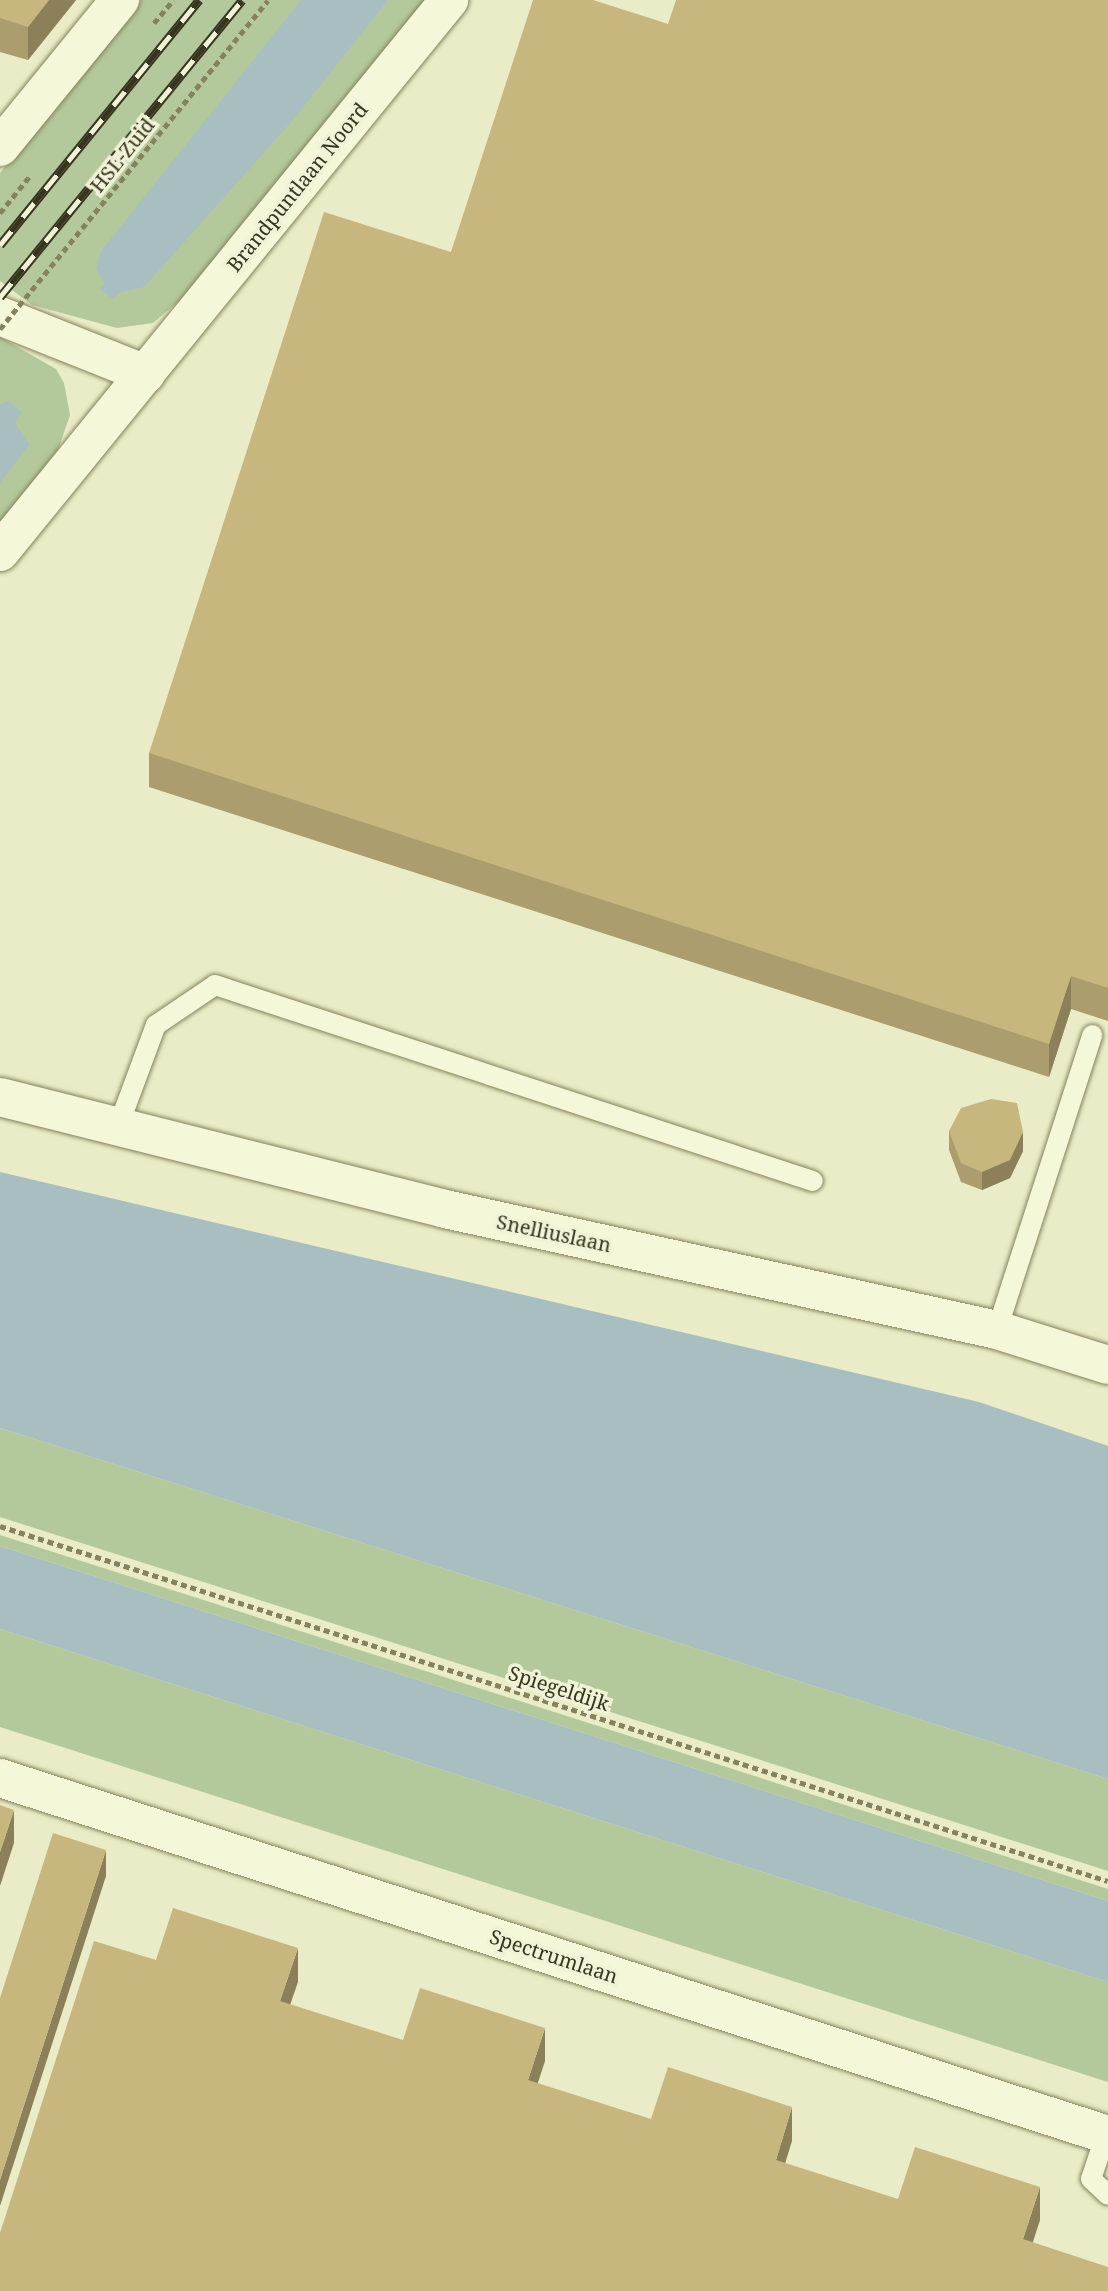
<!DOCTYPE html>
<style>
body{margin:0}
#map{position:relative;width:1108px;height:2291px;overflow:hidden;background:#e9ecc6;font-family:"Noto Serif",serif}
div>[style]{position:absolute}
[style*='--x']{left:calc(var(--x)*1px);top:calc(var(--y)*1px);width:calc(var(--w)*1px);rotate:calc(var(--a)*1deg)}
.green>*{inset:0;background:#b3c99b}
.water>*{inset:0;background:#a8bec0}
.path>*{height:5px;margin-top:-2.5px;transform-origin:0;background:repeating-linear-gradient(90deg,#86825d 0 6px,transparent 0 10px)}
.roads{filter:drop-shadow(0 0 2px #86825d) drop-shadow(0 0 2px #86825d)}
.service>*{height:20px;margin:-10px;padding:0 10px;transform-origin:10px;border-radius:10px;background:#f5f7d9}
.minor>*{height:38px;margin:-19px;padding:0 19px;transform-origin:19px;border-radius:19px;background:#f5f7d9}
.rail>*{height:9px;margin-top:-4.5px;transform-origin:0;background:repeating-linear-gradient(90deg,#f1f3d6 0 18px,#373420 0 36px);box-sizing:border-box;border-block:2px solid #373420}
.path-bridge>*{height:5px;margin-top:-2.5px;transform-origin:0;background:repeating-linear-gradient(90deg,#86825d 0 6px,transparent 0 10px)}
.wall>*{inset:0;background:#ab9d6d}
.shaded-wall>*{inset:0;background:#8b8059}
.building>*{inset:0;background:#c7b77f}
span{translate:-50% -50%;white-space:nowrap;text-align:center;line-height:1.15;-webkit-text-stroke:7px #f1f3d6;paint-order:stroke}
.street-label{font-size:20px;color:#373420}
</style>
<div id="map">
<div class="green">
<div style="clip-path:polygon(141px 0,426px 0,186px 295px,153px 323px,117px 328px,32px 305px,0 281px,0 173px)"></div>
<div style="clip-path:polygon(0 337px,56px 369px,64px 383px,70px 415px,56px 456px,0 524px)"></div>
<div style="clip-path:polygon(0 1428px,1108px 1779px,1108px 1871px,0 1517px)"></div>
<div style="clip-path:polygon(0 1535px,1108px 1889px,1108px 1901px,0 1546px)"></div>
<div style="clip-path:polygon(0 1629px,1108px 1982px,1108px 2082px,0 1727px)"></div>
</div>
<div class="water">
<div style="clip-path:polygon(301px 0,388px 0,293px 120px,144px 287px,120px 292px,113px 299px,100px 289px,104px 283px,96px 269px,101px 251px)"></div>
<div style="clip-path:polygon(9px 401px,22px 412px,15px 422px,29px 445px,0 483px,0 405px)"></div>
<div style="clip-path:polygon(0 1172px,979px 1402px,1108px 1446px,1108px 1779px,0 1428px)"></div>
<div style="clip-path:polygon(0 1546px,1108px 1901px,1108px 1982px,0 1629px)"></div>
</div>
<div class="path">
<div style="--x:154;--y:23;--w:30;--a:-50"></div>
<div style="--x:0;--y:213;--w:48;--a:-51"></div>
<div style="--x:0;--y:1526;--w:1163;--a:17.77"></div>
</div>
<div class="roads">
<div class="service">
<div style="--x:118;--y:1127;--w:109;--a:-69.6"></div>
<div style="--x:156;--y:1025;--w:71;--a:-34.1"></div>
<div style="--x:215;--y:985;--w:629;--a:18.15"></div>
<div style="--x:997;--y:1330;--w:310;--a:-72.1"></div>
<div style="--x:1106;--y:2134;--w:47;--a:108.4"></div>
<div style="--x:1091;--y:2179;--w:23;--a:43"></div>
</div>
<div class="minor">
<div style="--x:0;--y:147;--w:190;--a:-50.8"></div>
<div style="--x:0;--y:316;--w:157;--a:21.7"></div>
<div style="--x:0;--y:552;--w:712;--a:-50.87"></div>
<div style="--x:0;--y:1097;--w:459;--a:14.1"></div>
<div style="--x:445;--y:1209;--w:565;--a:12.36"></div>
<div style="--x:997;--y:1330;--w:116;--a:17.5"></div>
<div style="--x:0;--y:1778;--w:1164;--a:17.86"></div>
</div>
</div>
<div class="rail">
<div style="--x:0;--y:245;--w:316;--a:-50.9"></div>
<div style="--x:0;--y:297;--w:383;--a:-50.8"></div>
</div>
<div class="path-bridge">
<div style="--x:0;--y:329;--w:424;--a:-50.8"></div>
</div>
<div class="wall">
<div style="clip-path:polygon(0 0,76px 0,28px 60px,0 52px)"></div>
<div style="clip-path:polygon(1108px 0,1108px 1021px,1071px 1009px,1049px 1077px,149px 787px,149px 753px,451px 252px,668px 24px)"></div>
<div style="clip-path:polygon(949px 1131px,1023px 1151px,1010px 1178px,982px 1190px,961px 1182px,949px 1150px)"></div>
</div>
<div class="shaded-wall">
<div style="clip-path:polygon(49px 0,76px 0,28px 60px,28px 27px)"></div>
<div style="clip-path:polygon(1071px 976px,1071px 1009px,1049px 1077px,1049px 1044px)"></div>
<div style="clip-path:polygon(1023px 1132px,1023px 1151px,1010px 1178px,982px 1190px,982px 1172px)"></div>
<div style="clip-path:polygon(14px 1810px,14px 1843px,0 1886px,0 1852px)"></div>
<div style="clip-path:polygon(106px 1850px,106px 1876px,0 2206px,0 2180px)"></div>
<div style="clip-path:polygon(298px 1948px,298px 1982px,280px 2034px,280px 2001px)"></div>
<div style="clip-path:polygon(545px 2028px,545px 2061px,528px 2113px,528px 2080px)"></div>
<div style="clip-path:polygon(792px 2107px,792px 2141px,776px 2193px,776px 2160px)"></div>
<div style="clip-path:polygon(1040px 2187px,1040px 2220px,1023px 2273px,1023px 2239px)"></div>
</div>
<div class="building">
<div style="clip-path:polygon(0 0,49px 0,28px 27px,0 18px)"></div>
<div style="clip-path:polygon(533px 0,593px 0,668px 24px,676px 0,1108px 0,1108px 988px,1071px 976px,1049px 1044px,149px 753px,324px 212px,451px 252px)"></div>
<div style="clip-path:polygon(991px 1099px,1017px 1103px,1023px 1132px,1010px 1160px,982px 1172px,961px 1163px,949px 1131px,961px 1108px)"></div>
<div style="clip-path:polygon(0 1805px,14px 1810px,0 1852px)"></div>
<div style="clip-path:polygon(53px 1833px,106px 1850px,0 2180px,0 1998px)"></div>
<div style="clip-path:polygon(173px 1908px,298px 1948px,280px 2001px,403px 2040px,420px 1988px,545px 2028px,528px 2080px,651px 2119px,668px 2067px,792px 2107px,776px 2160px,898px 2199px,915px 2147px,1040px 2187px,1023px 2239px,1108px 2267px,1108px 2291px,0 2291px,0 2233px,94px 1941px,156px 1960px)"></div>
</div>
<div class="street-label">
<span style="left:122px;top:155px;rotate:-51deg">HSL-Zuid</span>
<span style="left:297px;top:187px;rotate:-51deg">Brandpuntlaan Noord</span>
<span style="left:554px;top:1233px;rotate:12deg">Snelliuslaan</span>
<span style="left:559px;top:1688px;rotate:18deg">Spiegeldijk</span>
<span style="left:554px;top:1956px;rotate:18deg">Spectrumlaan</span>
</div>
</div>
